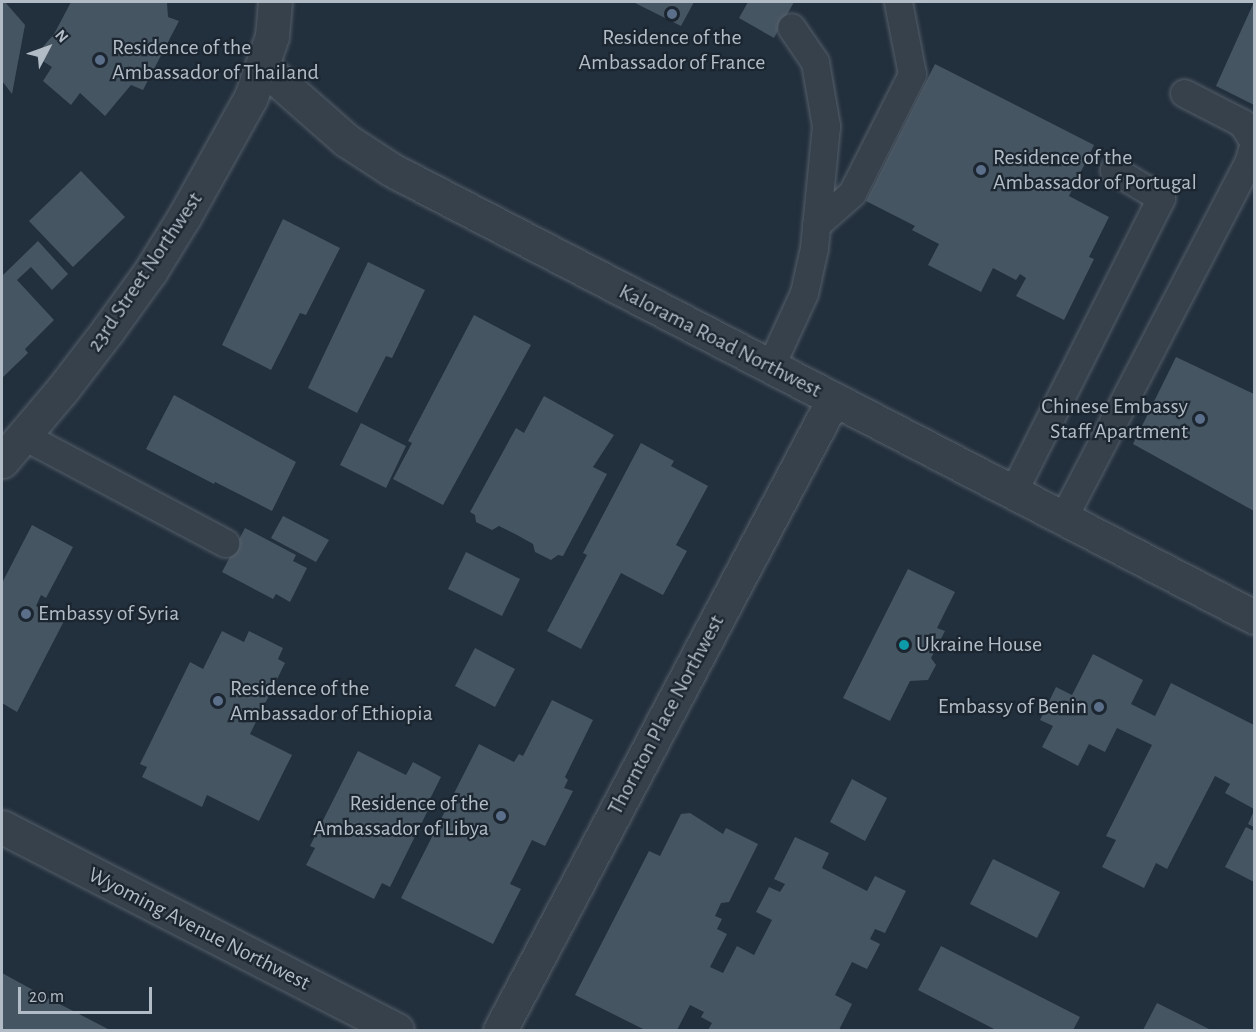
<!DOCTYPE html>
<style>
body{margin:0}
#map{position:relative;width:1256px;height:1032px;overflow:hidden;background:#222f3c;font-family:"Alegreya Sans",sans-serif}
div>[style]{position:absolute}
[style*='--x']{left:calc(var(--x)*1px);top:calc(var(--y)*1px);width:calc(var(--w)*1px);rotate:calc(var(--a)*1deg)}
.building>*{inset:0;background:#465562}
.roads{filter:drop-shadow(0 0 2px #545f6a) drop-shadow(0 0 2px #545f6a)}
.lane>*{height:27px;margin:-13.5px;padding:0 13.5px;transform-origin:13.5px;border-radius:13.5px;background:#36414c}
.street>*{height:33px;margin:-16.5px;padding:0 16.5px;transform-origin:16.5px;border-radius:16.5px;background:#36414c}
.dots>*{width:16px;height:16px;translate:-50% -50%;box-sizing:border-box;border:3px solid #1b2631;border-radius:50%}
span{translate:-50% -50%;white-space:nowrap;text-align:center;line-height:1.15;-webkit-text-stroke:4.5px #1b2631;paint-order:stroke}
.poi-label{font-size:22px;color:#b1bcc7}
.left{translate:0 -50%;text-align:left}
.right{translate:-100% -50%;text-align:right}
.street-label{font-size:22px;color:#b1bcc7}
.frame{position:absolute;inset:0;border:3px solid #b1bcc7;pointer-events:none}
.north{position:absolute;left:18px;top:18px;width:60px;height:60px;-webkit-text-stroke:4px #1b2631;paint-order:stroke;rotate:49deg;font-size:16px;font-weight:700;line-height:24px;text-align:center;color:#b1bcc7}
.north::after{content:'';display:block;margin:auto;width:21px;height:27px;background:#b1bcc7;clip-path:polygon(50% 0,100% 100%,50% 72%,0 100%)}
.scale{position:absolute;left:18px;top:987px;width:134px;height:27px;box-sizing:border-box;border:3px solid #b1bcc7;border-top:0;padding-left:8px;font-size:18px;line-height:21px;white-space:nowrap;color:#b1bcc7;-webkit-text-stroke:4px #1b2631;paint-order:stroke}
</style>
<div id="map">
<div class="building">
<div style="clip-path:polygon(2px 2px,5px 2px,25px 25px,12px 94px,2px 81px)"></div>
<div style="clip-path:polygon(71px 2px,167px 2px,168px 17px,179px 21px,143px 90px,131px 85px,105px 116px,80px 93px,71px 105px,43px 81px,52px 67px,35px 56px,54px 34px)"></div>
<div style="clip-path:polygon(633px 2px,694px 2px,681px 26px)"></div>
<div style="clip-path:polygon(748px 2px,794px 2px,774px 38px,739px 18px)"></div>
<div style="clip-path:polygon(1254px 2px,1254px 105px,1216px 86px)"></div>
<div style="clip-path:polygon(935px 64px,1094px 145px,1069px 196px,1109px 217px,1089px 257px,1094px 259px,1064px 320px,1016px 296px,1026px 278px,1020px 274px,1016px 280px,993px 268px,981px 292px,928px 265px,939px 244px,912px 230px,915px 226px,866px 201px)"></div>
<div style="clip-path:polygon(81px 171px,125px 217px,73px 267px,29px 221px)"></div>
<div style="clip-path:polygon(283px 219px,340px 248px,306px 315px,300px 313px,271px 370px,222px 345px)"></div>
<div style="clip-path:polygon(38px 241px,68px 274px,52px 290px,31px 267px,17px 280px,54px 320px,25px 349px,28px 353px,2px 378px,2px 276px)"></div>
<div style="clip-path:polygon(368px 262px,425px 290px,392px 358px,386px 356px,357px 413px,308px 388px)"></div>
<div style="clip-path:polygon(474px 315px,531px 345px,443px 505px,393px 479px,412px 443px,408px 441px)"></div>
<div style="clip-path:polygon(1176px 357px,1254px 394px,1254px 511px,1133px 444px)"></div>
<div style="clip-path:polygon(174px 395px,296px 462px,272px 511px,215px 482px,214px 484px,146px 449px)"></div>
<div style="clip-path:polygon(544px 396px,614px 435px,593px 467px,607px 474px,563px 556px,558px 555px,551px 560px,535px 552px,533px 544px,517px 535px,499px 526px,492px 530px,476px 522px,475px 515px,470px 512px,516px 428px,524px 433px)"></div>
<div style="clip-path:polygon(361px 423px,406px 446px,386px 488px,340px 465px)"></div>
<div style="clip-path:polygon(641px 443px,674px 461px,671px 466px,708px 486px,676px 545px,687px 551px,663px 595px,621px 573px,581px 649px,547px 631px,587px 555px,583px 553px)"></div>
<div style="clip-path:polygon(283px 516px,329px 540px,316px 562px,271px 538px)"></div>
<div style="clip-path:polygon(32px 525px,73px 547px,46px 598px,41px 595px,36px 606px,64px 621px,17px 712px,2px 703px,2px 583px)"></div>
<div style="clip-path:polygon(245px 528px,296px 555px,293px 561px,307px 568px,290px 602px,276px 594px,273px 599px,222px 572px)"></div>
<div style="clip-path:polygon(466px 552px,520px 579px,502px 616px,448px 589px)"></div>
<div style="clip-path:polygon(908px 569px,955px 592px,937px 628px,945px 631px,931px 658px,936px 665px,928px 680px,910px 681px,890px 721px,843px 698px)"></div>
<div style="clip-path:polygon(222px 631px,244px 642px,249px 631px,283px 648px,278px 659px,285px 663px,250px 734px,292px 755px,259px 821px,207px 795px,202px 807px,142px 777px,147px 767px,140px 764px,190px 662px,203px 669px)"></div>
<div style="clip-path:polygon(475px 648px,515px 669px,495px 707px,455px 686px)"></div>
<div style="clip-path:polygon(1093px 654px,1143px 680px,1131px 704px,1155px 716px,1171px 683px,1254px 725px,1254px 809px,1225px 793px,1230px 784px,1215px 776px,1167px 869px,1156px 863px,1144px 888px,1102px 867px,1116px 840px,1106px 836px,1152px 745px,1117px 728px,1105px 752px,1089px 744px,1078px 766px,1042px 747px,1053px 726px,1040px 720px,1056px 687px,1072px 695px)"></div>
<div style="clip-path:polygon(552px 700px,593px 720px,565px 777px,568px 780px,564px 788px,573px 791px,545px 846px,532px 840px,510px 884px,521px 889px,493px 944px,401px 898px,479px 744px,514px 762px,519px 754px,523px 756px)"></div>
<div style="clip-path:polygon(358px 751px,406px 775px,413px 762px,441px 777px,430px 799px,433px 800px,390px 887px,382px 883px,374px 899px,306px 865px,315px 848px,310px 846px)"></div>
<div style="clip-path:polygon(852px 779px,887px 798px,865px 841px,830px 822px)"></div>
<div style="clip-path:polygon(1254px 811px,1254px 827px,1248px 824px)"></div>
<div style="clip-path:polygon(690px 813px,723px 834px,726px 828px,758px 844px,729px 902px,721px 903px,715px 916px,722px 919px,717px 929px,727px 934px,710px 967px,723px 973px,737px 946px,754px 955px,772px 920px,756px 912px,769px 887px,780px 892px,785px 884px,774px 879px,795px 837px,829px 853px,822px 868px,867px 891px,875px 876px,906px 891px,885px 933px,875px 929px,870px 939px,880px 944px,867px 969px,852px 962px,835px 995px,852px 1004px,839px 1030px,708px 1030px,712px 1023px,701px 1017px,704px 1012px,690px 1005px,677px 1030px,645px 1030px,575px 995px,649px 851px,660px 856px,681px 814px)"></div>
<div style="clip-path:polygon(1246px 827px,1254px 831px,1254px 882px,1225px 867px)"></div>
<div style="clip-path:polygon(993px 859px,1060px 892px,1037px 938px,970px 904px)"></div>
<div style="clip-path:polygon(941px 946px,1080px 1017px,1073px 1030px,996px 1030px,918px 990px)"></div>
<div style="clip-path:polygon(2px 973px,44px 996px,110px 1030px,2px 1030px)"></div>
<div style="clip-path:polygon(1157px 1003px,1211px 1030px,1143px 1030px)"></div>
</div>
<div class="roads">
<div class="lane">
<div style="--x:1184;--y:93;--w:65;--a:27.3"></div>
<div style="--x:1242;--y:123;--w:22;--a:58"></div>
<div style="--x:816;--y:225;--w:48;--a:-41.6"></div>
<div style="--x:852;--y:193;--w:133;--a:-63.2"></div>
<div style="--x:912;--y:74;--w:73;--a:-101"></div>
<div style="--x:770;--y:367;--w:81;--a:-65.3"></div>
<div style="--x:804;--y:293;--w:46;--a:-77.5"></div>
<div style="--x:814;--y:248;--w:123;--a:-84.4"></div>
<div style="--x:826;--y:126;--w:65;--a:-99.8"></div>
<div style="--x:815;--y:62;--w:42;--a:-124.4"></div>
<div style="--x:24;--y:436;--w:228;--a:28"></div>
<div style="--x:1013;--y:492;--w:329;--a:-63.3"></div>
<div style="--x:1161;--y:198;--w:55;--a:-149.2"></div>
<div style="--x:1063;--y:518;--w:403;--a:-62.5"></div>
<div style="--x:1249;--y:160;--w:19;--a:-74"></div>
</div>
<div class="street">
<div style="--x:263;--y:67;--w:111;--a:41.3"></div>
<div style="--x:346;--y:140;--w:55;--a:33.1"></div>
<div style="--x:392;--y:170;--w:971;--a:27.41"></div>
<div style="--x:2;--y:461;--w:93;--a:-49.8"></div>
<div style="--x:62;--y:390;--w:76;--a:-52.5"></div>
<div style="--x:108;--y:330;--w:72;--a:-54.1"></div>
<div style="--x:150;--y:272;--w:65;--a:-58.3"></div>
<div style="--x:184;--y:217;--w:137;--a:-60.8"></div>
<div style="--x:251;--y:97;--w:65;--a:-71"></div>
<div style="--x:272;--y:36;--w:34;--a:-85"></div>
<div style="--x:2;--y:827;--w:444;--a:27.2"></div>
<div style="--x:500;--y:1030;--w:713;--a:-62.14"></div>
</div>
</div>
<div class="dots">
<div style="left:672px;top:14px;background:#5c6f8a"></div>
<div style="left:100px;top:60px;background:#5c6f8a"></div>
<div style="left:981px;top:170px;background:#5c6f8a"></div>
<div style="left:1200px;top:419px;background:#5c6f8a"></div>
<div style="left:26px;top:614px;background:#5c6f8a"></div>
<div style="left:904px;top:645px;background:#0f9aa8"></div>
<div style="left:218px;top:701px;background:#5c6f8a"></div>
<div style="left:1099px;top:707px;background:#5c6f8a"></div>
<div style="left:501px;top:816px;background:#5c6f8a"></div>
</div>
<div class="poi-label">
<span style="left:672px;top:50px">Residence of the<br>Ambassador of France</span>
<span class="left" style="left:112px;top:60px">Residence of the<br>Ambassador of Thailand</span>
<span class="left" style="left:993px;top:170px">Residence of the<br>Ambassador of Portugal</span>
<span class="right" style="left:1188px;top:419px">Chinese Embassy<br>Staff Apartment</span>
<span class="left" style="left:38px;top:614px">Embassy of Syria</span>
<span class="left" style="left:916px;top:645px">Ukraine House</span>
<span class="left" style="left:230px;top:701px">Residence of the<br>Ambassador of Ethiopia</span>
<span class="right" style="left:1087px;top:707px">Embassy of Benin</span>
<span class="right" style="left:489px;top:816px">Residence of the<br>Ambassador of Libya</span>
</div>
<div class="street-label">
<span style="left:145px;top:272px;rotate:-56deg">23rd Street Northwest</span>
<span style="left:720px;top:341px;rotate:27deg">Kalorama Road Northwest</span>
<span style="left:666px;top:715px;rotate:-62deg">Thornton Place Northwest</span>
<span style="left:199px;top:929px;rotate:27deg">Wyoming Avenue Northwest</span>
</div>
<div class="frame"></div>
<div class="north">N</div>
<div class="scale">20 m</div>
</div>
